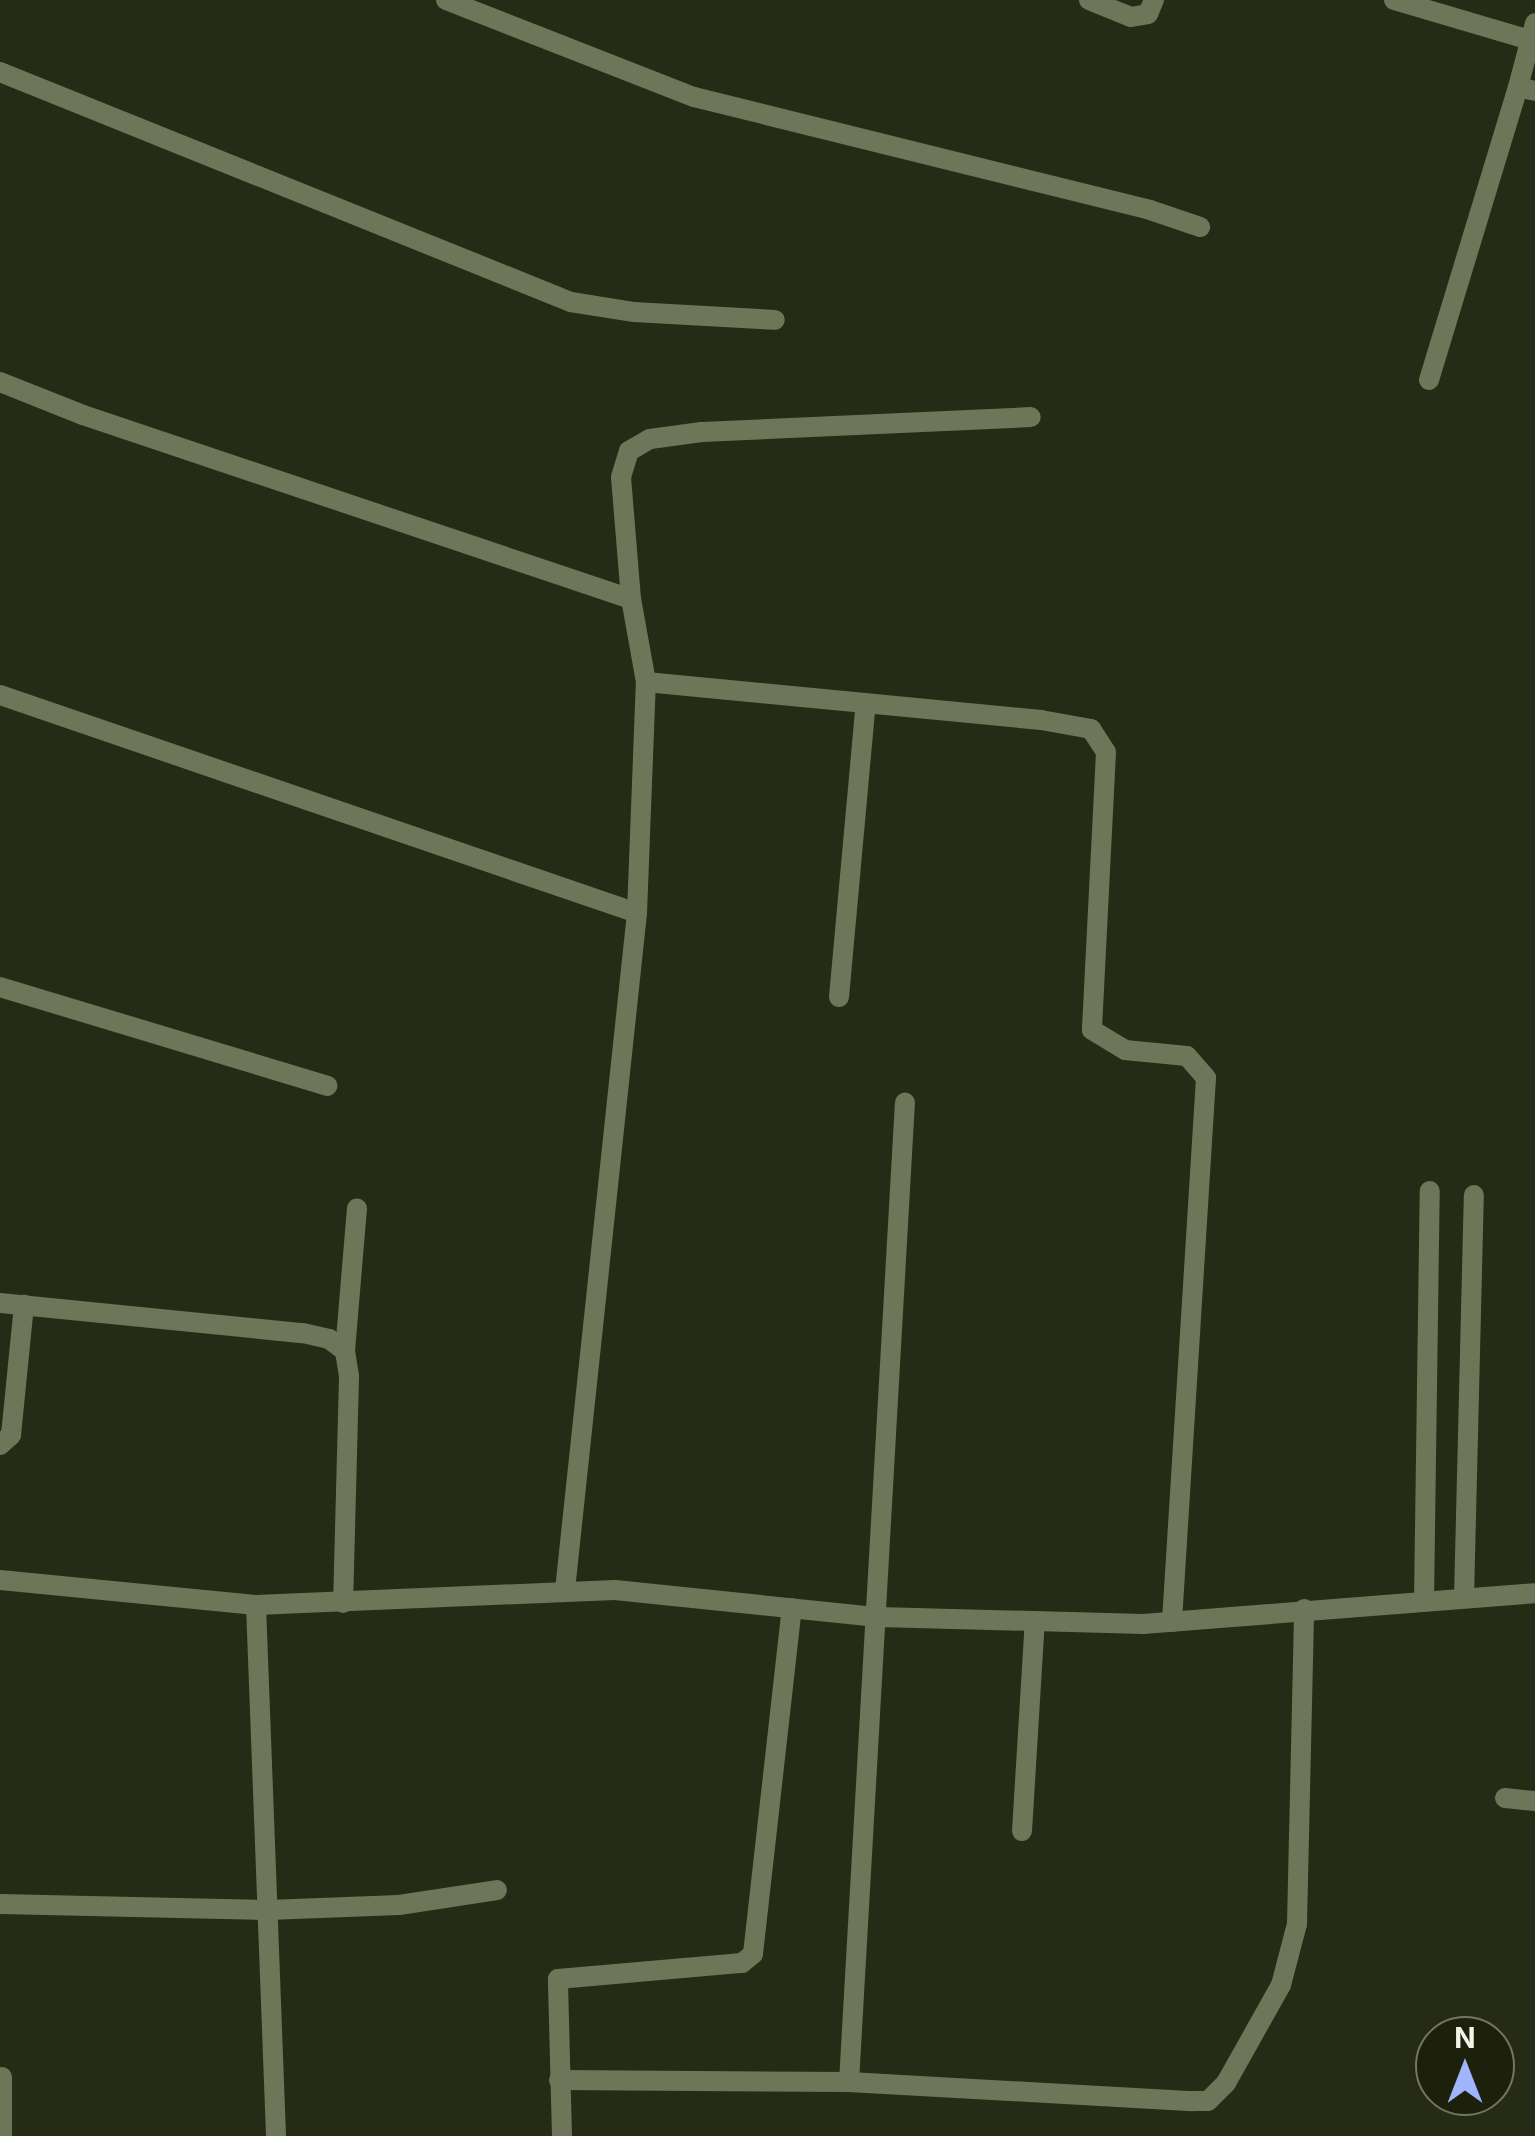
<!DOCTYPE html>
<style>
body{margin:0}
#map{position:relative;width:1535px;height:2136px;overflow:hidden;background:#262b15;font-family:Inter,sans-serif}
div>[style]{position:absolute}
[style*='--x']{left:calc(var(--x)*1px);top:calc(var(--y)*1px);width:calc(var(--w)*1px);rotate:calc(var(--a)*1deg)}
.service>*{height:20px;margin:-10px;padding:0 10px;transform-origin:10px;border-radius:10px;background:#6e765a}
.minor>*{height:20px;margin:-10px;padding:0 10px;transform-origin:10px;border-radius:10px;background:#6e765a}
span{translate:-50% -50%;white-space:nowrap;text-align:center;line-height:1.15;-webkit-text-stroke:10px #1d210c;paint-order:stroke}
.north{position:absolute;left:1415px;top:2016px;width:100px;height:100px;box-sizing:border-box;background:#1d210c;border:2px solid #727664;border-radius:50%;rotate:0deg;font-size:28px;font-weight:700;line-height:40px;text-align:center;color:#f1f5e7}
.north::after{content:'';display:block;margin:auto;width:35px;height:45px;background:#a0b3fd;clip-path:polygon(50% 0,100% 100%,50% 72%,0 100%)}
</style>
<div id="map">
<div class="service">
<div style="--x:1424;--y:1601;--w:410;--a:-89.2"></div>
</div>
<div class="minor">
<div style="--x:446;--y:0;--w:266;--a:21.4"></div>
<div style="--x:694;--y:97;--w:470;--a:13.9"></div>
<div style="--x:1150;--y:210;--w:53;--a:18.8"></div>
<div style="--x:1089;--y:0;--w:45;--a:22"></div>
<div style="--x:1131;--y:17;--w:17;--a:-10"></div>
<div style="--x:1148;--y:14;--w:15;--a:-67"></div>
<div style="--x:1394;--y:0;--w:142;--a:16.4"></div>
<div style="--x:0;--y:72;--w:616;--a:21.94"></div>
<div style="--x:571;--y:302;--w:64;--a:9"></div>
<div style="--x:634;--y:312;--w:141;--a:3.2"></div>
<div style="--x:1518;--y:87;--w:66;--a:-75.1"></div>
<div style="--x:1429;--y:380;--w:306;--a:-73.1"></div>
<div style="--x:1518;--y:87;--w:17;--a:13"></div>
<div style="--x:0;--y:382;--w:89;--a:21.7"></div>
<div style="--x:83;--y:415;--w:578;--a:18.56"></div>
<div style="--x:646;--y:682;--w:397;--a:5.5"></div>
<div style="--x:1041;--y:720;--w:51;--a:10.2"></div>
<div style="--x:1091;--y:729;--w:27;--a:57"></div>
<div style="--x:1106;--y:752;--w:278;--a:92.9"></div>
<div style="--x:1092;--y:1030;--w:39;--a:31"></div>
<div style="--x:1125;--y:1050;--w:62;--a:5.5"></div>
<div style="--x:1187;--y:1056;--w:29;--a:49"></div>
<div style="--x:1206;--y:1078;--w:545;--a:93.58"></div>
<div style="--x:0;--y:695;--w:673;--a:18.89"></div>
<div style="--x:0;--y:987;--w:342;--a:16.8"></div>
<div style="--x:839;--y:997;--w:295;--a:-84.8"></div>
<div style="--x:0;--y:1303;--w:304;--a:5.7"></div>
<div style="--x:303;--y:1333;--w:27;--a:13"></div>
<div style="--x:329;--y:1339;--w:20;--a:37"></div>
<div style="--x:345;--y:1351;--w:26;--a:81"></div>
<div style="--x:349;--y:1377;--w:226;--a:91.5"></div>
<div style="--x:345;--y:1351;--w:143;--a:-85.2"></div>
<div style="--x:0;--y:1445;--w:15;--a:-42"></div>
<div style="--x:11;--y:1435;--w:131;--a:-84.3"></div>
<div style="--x:0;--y:1580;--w:257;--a:5.6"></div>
<div style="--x:256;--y:1605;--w:359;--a:-2.4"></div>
<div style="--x:615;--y:1590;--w:264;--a:5.9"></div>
<div style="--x:878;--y:1617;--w:265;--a:1.5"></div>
<div style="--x:1143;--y:1624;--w:393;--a:-4.5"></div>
<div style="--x:565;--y:1590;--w:681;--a:-83.93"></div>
<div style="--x:637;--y:913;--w:231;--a:-87.8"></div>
<div style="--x:646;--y:682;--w:84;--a:-100.2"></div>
<div style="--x:631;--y:599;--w:122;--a:-94.7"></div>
<div style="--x:621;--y:477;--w:27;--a:-73"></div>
<div style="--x:629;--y:451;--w:24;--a:-30"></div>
<div style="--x:650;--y:439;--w:52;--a:-7.7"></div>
<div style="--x:702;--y:432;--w:329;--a:-2.6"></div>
<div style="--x:1464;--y:1598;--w:403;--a:-88.6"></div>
<div style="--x:256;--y:1605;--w:531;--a:87.84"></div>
<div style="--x:1505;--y:1798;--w:30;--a:6"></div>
<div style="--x:1022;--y:1831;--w:210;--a:-86.5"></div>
<div style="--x:0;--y:1904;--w:268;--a:1.3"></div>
<div style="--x:268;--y:1910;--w:131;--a:-2.2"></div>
<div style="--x:399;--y:1905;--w:99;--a:-8.7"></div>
<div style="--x:559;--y:2080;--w:290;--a:0.4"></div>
<div style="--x:849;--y:2082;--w:981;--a:-86.73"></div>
<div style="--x:849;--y:2082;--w:344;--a:3.2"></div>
<div style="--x:1192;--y:2101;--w:16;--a:0"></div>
<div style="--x:1208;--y:2101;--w:25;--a:-45"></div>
<div style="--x:1226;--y:2083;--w:112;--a:-60.7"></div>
<div style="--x:1281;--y:1985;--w:63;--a:-75.3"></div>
<div style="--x:1297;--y:1924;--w:315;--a:-88.7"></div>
<div style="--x:2;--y:2136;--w:59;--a:-90"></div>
<div style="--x:562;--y:2136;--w:157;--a:-91.5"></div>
<div style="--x:558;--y:1979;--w:185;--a:-5"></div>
<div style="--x:742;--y:1963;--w:14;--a:-39"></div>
<div style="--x:753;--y:1954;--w:348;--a:-83.6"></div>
</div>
<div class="north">N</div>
</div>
